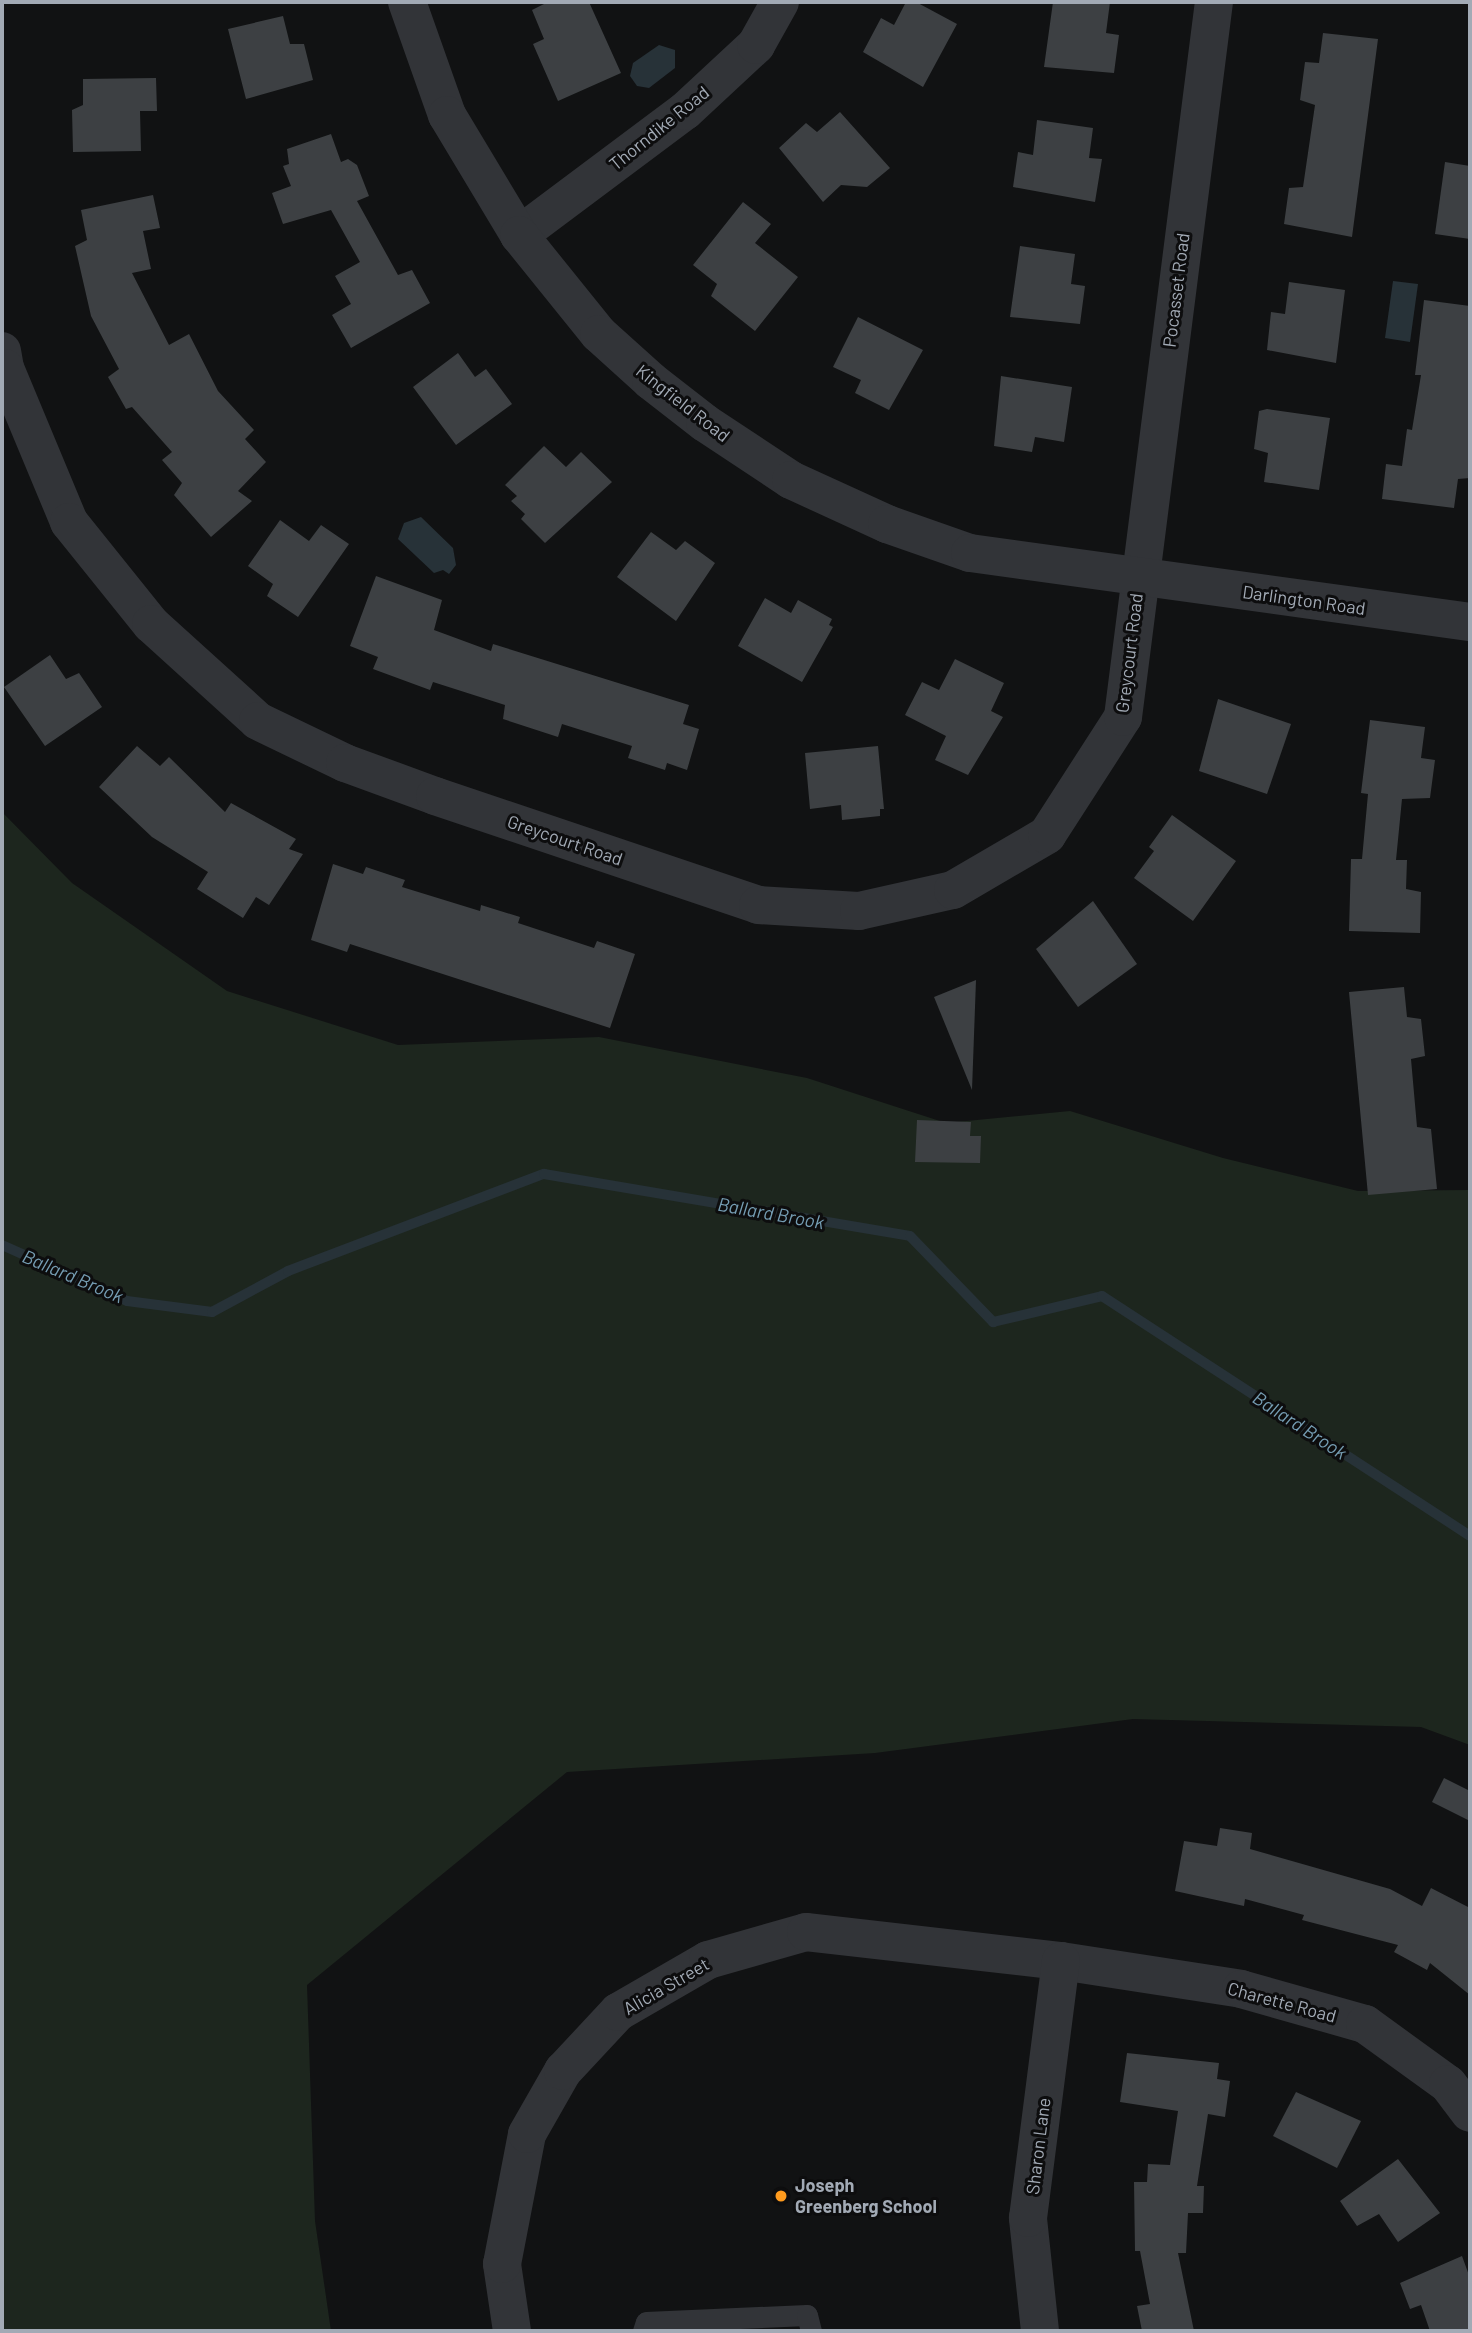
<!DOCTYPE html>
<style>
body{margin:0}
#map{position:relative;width:1472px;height:2333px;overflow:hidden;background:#111213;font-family:Barlow,sans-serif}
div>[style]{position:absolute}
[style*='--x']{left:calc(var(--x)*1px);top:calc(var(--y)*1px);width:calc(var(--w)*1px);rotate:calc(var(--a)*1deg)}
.green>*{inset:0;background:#1d261e}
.water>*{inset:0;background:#273238}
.stream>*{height:10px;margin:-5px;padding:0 5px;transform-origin:5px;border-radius:5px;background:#273238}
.building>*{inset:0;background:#3d4043}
.service>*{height:21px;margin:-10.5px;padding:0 10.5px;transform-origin:10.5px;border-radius:10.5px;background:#323438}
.minor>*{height:38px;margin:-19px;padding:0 19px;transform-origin:19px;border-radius:19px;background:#323438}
.tertiary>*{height:38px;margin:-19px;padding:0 19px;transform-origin:19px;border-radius:19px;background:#323438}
.dots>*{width:19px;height:19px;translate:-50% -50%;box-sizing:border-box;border:4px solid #0d0d0e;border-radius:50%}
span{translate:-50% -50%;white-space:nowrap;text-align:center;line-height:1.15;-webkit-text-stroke:6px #0d0d0e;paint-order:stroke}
.street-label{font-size:18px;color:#a2aab5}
.poi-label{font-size:18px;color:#a2aab5;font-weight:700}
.left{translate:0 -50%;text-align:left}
.water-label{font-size:19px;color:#759db3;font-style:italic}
.frame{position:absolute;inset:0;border:4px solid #a2aab5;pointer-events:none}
</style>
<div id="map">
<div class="green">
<div style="clip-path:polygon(2px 812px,72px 883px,227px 991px,398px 1045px,599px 1037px,807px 1078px,946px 1123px,1070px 1111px,1223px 1158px,1358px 1191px,1470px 1190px,1470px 1745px,1421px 1727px,1133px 1719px,875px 1753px,567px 1772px,307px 1985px,315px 2221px,331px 2331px,2px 2331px)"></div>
</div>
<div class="water">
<div style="clip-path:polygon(659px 45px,675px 50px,675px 68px,649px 88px,637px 86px,630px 76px,633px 63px)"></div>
<div style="clip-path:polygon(1393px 281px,1418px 284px,1410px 342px,1385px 338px)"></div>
<div style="clip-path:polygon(421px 517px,453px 548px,456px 565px,449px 574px,443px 570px,434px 573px,398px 539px,404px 523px)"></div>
</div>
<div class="stream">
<div style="--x:2;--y:1245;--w:137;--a:24.1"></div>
<div style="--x:127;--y:1301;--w:86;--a:7.4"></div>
<div style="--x:212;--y:1312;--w:86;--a:-28.3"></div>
<div style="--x:288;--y:1271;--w:274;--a:-20.8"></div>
<div style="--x:544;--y:1174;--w:371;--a:9.6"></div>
<div style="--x:910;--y:1236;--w:120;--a:46"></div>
<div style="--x:993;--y:1322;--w:112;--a:-13.4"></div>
<div style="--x:1102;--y:1296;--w:439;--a:33.1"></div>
</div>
<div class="building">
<div style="clip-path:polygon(548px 2px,589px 2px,621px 73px,558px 101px,533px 44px,544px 39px,532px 10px)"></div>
<div style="clip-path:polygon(906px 2px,916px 2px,957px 24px,923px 87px,863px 52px,881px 18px,894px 25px)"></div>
<div style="clip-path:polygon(1053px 2px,1110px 2px,1106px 33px,1119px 35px,1114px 73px,1044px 67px)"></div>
<div style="clip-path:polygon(283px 16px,290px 44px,304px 44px,313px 80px,246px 99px,228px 29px)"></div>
<div style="clip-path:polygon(1323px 33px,1378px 39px,1352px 237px,1284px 224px,1289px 188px,1303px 187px,1315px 105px,1300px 100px,1305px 62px,1319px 63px)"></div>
<div style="clip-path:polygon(156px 78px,157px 111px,140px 111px,141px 151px,73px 152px,72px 110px,83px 105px,83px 79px)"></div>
<div style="clip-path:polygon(840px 112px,890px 168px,867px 187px,841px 185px,823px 202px,779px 148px,806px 123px,817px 132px)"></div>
<div style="clip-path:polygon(1037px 120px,1093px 128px,1089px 158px,1102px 159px,1095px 202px,1013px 187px,1018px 152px,1033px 155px)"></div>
<div style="clip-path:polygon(331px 134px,341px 162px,348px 159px,357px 165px,369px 196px,357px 201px,398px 275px,412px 270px,430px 303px,351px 348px,332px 315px,351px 304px,335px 276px,360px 262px,331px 210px,283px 224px,272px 193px,291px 186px,283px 166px,289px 164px,287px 149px)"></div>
<div style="clip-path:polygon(1445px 162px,1470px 166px,1470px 239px,1435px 234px)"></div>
<div style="clip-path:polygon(153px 195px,160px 228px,143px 231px,151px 269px,132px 273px,169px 345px,189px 334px,218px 391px,254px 430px,245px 439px,266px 462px,238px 491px,252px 501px,211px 537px,174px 495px,182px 483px,162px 460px,172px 452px,132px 407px,126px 409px,108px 377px,119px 369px,91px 316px,75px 246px,87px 240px,81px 210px)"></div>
<div style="clip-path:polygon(743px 202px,771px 224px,755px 243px,798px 277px,755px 331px,711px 296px,717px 284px,693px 265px)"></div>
<div style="clip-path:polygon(1020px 246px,1075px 254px,1071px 284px,1085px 286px,1080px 324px,1010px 317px)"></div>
<div style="clip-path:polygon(1289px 282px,1345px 290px,1336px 363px,1267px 350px,1271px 312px,1285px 314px)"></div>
<div style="clip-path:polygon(1424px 300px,1470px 306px,1470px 478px,1458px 479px,1454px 508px,1382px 499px,1386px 464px,1402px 466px,1407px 429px,1412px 430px,1421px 375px,1415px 375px)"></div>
<div style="clip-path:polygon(858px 317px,923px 350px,889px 410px,855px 393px,861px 380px,833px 367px)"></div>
<div style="clip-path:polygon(458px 353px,475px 377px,486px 369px,512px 404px,456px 445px,413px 387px)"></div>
<div style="clip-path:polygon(1001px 376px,1072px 387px,1064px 442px,1035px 437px,1032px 452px,994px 446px)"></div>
<div style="clip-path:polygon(1267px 409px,1330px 418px,1319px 490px,1264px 482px,1268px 453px,1254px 449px,1259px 411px)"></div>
<div style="clip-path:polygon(544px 446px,566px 467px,581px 452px,612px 482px,545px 543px,521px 519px,525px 514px,511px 501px,517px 496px,505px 485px)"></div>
<div style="clip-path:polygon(280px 520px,309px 541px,321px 525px,349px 544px,298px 617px,267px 596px,273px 584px,248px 566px)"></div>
<div style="clip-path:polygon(651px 532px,676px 550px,685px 541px,715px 563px,676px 621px,617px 577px)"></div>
<div style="clip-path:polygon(376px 576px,442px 600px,434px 630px,491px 651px,493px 644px,689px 705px,683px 724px,699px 729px,687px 770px,667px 763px,665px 770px,628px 758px,632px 746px,562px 724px,558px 737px,503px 719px,505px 705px,433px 682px,430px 690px,373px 669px,378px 657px,350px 646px)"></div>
<div style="clip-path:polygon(765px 598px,791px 613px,798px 600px,832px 619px,829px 625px,833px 627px,802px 682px,738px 646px)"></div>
<div style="clip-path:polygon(50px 655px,66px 679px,79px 673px,102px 707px,45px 746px,4px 687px)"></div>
<div style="clip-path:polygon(955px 659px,1004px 683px,991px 711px,1003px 717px,968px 775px,935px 760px,946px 736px,905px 715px,922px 682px,939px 690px)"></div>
<div style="clip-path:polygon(1218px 699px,1291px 724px,1267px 794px,1199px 771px)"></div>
<div style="clip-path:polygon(1370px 720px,1425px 727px,1421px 758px,1435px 760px,1430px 798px,1402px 799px,1396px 860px,1407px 860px,1406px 889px,1421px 892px,1420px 933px,1349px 931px,1351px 859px,1362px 859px,1368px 794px,1361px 793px)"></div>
<div style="clip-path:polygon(137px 746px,160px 766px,169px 757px,225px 812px,231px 803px,296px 839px,289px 849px,303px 854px,269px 905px,256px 897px,243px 918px,197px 889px,208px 872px,152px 837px,99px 787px)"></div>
<div style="clip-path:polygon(878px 746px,884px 809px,880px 809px,880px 816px,842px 820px,841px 805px,810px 809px,805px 753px)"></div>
<div style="clip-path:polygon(1172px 815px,1236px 861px,1193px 921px,1134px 878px,1154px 851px,1149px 847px)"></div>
<div style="clip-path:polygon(333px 864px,363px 874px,366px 867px,405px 880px,402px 887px,480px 911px,481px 905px,520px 917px,518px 923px,594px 948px,597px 941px,635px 954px,610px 1028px,350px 944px,347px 952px,311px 940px)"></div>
<div style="clip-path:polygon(1093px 901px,1137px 964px,1078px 1007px,1036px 949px)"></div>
<div style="clip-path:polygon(976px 980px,972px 1090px,934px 997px)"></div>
<div style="clip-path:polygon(1404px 987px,1407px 1017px,1421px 1019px,1425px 1056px,1411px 1059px,1417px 1127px,1431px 1129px,1437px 1189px,1368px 1195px,1349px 992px)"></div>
<div style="clip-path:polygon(917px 1120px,971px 1122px,970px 1136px,981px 1136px,980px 1163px,915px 1162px)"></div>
<div style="clip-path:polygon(1444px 1778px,1470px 1791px,1470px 1821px,1432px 1802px)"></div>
<div style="clip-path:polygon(1220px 1828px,1252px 1833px,1250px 1849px,1390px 1889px,1422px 1906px,1431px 1888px,1470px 1908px,1470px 1995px,1430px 1963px,1427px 1970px,1394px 1952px,1398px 1945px,1302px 1920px,1304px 1915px,1245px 1899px,1244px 1906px,1175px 1891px,1184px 1841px,1217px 1846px)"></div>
<div style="clip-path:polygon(1127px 2053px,1219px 2063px,1217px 2079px,1230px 2081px,1225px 2117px,1208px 2114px,1197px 2186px,1204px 2186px,1203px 2213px,1188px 2213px,1186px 2253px,1178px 2253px,1194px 2331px,1142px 2331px,1137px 2306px,1150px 2304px,1140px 2251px,1135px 2251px,1134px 2182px,1147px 2182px,1148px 2164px,1170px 2165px,1178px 2111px,1120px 2102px)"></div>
<div style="clip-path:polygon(1296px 2092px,1361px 2121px,1337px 2168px,1273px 2136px)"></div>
<div style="clip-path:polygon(1398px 2159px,1440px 2213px,1398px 2242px,1379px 2214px,1357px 2226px,1340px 2201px)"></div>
<div style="clip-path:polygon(1462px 2256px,1470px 2278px,1470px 2331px,1430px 2331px,1421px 2305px,1410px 2309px,1400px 2283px)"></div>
</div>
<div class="service">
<div style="--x:643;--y:2331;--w:9;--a:-72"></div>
<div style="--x:646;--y:2322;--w:161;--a:-2.5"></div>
<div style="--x:807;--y:2315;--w:16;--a:76"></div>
</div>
<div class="minor">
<div style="--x:519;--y:235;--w:207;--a:-36.8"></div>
<div style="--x:685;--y:111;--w:97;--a:-42.9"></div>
<div style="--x:756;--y:45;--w:49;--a:-60.8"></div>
<div style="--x:2;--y:351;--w:17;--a:80"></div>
<div style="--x:5;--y:368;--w:167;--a:67.4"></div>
<div style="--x:69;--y:522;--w:131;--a:51.2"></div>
<div style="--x:151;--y:624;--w:144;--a:42.2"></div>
<div style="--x:258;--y:721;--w:97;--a:25.8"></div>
<div style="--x:345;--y:763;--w:96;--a:20.1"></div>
<div style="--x:435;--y:796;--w:341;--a:18.6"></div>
<div style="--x:758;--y:905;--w:101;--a:3.4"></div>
<div style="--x:859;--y:911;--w:96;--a:-12.6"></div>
<div style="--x:953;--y:890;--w:109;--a:-30.3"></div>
<div style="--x:1047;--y:835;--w:140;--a:-57.2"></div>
<div style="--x:1123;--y:717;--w:721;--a:-82.75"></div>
<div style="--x:512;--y:2331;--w:68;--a:-98.5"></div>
<div style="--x:502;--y:2264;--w:132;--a:-79.1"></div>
<div style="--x:527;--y:2134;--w:73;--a:-60.3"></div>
<div style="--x:563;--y:2071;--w:81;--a:-47"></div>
<div style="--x:618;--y:2012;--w:104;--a:-30"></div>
<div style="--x:708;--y:1960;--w:102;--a:-15.9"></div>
<div style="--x:806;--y:1932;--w:257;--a:6.5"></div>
<div style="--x:1061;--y:1961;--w:182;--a:8.8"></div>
<div style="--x:1241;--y:1989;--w:129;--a:15.8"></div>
<div style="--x:1365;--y:2024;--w:102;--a:35.9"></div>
<div style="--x:1448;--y:2084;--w:36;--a:53"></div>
<div style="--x:1040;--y:2331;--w:114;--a:-96.1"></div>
<div style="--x:1028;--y:2218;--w:259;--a:-82.7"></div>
</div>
<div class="tertiary">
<div style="--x:407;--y:2;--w:120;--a:70.5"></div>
<div style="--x:447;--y:115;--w:140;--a:59"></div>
<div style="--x:519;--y:235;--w:127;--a:51.1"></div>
<div style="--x:599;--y:334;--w:70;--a:42.1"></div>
<div style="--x:651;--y:381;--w:68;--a:37.9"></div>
<div style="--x:705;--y:423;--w:103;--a:33.5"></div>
<div style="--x:791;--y:480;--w:106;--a:24.6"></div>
<div style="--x:887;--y:524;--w:88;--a:19.3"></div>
<div style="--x:970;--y:553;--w:505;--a:7.86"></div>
</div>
<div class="dots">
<div style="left:781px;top:2196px;background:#ff9b1e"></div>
</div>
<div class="street-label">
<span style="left:659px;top:128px;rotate:-39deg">Thorndike Road</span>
<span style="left:1176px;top:290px;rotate:-83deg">Pocasset Road</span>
<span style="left:683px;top:403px;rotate:38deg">Kingfield Road</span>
<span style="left:1304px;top:600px;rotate:8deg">Darlington Road</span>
<span style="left:1129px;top:653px;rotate:-83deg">Greycourt Road</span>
<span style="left:565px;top:840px;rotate:19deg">Greycourt Road</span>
<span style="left:666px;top:1986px;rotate:-30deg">Alicia Street</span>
<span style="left:1282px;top:2002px;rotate:15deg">Charette Road</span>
<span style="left:1038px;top:2146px;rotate:-83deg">Sharon Lane</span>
</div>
<div class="poi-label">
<span class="left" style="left:795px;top:2196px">Joseph<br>Greenberg School</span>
</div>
<div class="water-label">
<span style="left:771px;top:1213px;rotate:10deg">Ballard Brook</span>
<span style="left:73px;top:1276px;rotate:23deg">Ballard Brook</span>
<span style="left:1300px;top:1425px;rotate:33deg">Ballard Brook</span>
</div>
<div class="frame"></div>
</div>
